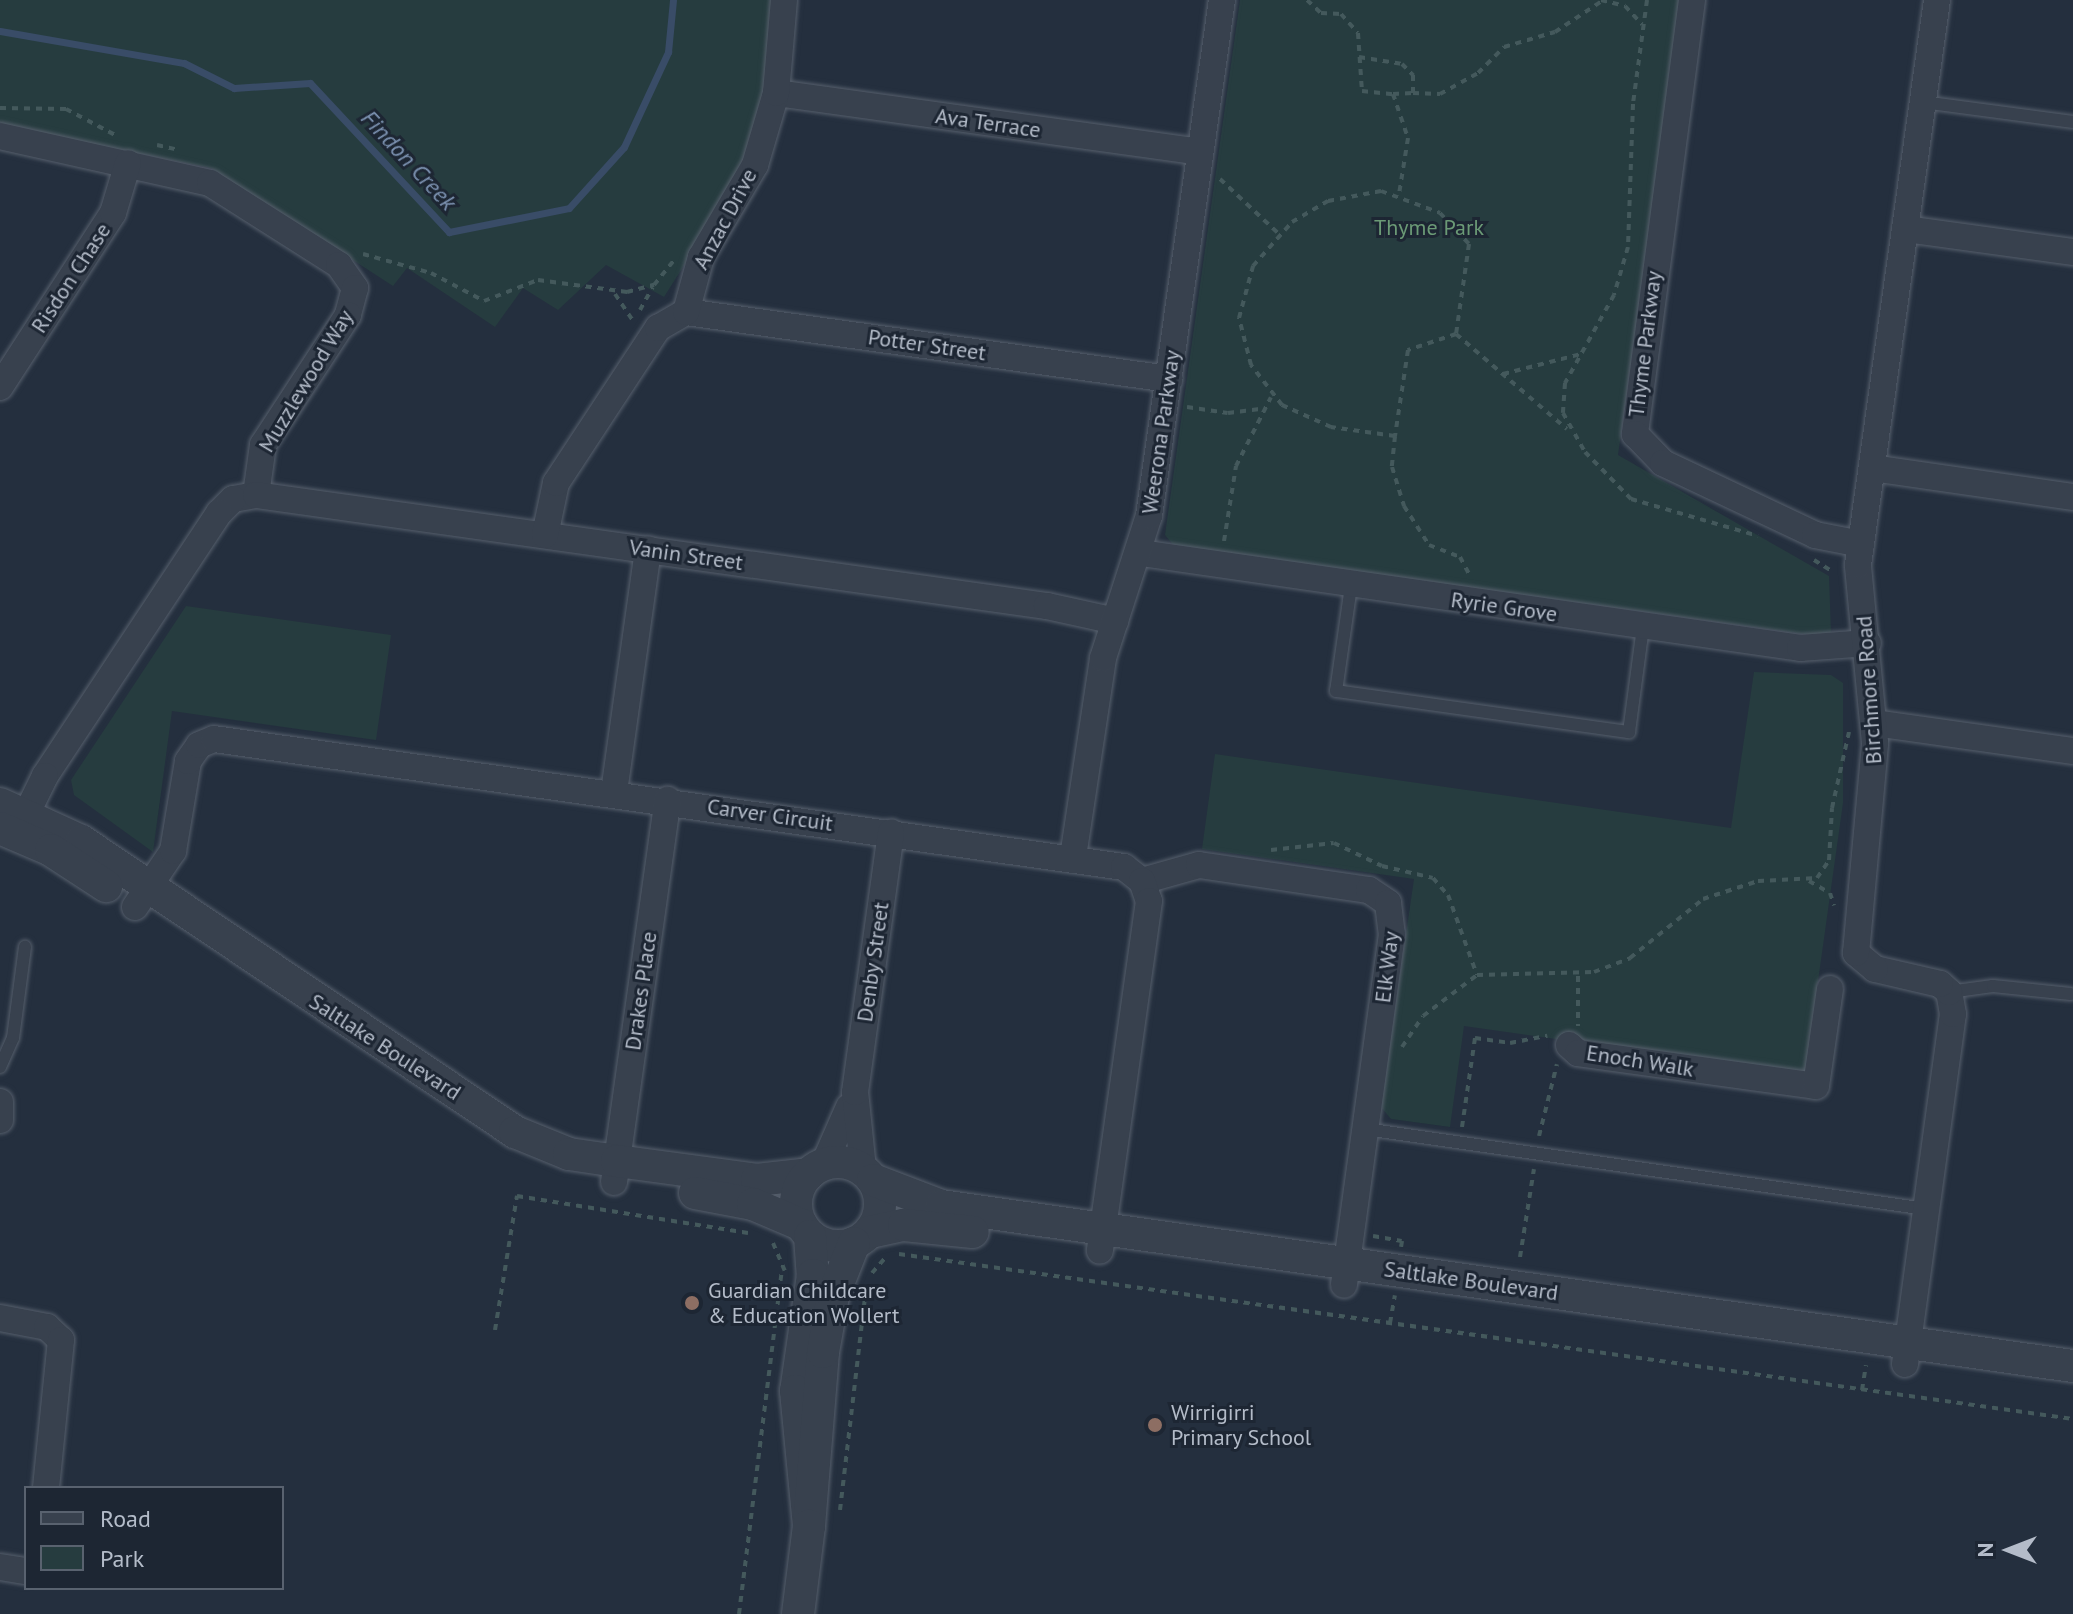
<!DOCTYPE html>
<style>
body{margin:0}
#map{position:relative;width:2073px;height:1614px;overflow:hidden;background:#242f3e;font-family:"PT Sans",sans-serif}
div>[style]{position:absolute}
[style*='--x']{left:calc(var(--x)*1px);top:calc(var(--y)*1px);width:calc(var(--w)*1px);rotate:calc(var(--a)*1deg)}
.green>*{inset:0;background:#263c3f}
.stream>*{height:7px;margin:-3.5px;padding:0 3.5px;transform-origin:3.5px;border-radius:3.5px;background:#394c67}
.path>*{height:4px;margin-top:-2px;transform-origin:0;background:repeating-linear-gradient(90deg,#44595c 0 6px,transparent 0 12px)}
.roads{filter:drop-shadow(0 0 2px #565f6c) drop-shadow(0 0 2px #565f6c)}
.service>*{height:12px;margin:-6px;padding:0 6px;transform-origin:6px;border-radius:6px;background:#38414e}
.minor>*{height:26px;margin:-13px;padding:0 13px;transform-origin:13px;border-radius:13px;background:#38414e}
.tertiary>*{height:32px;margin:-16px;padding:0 16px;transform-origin:16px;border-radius:16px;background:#38414e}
.tertiary>.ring{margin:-16px;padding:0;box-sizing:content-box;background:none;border:32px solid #38414e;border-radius:50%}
.dots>*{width:22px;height:22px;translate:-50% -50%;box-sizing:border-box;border:4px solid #1d2633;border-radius:50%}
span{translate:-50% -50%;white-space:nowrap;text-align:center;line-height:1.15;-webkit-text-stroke:6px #1d2633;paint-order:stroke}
.street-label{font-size:22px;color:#b4bcc9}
.park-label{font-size:22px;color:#6b9a76}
.poi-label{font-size:22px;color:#b4bcc9}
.left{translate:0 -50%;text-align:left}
.water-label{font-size:24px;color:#7c92b1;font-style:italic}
.legend{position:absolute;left:24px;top:1486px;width:260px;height:104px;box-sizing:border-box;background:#1d2633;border:2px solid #59626f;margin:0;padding:10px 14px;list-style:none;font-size:24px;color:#b4bcc9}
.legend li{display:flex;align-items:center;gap:16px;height:40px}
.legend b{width:40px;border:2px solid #59626f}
.north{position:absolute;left:1969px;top:1510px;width:80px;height:80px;-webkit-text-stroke:6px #1d2633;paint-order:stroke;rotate:270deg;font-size:22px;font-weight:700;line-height:32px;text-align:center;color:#b4bcc9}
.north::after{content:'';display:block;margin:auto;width:28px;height:36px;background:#b4bcc9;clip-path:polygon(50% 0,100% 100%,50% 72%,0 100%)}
</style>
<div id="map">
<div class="green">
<div style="clip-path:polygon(0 0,777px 0,771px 76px,747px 166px,664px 297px,606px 265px,558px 310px,523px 288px,495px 327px,407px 268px,393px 286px,211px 168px,0 126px)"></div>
<div style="clip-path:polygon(1240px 0,1682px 0,1618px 455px,1829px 576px,1831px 633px,1811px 635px,1174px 546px,1165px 535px)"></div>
<div style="clip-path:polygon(186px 606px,391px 635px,376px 740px,172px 711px,153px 852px,74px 795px,71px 780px)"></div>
<div style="clip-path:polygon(1754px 672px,1831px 675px,1843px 683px,1843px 803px,1805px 1074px,1464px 1026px,1450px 1127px,1391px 1119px,1381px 1107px,1414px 879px,1202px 849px,1215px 754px,1731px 828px)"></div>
</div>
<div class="stream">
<div style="--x:0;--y:31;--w:187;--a:9.9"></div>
<div style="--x:184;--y:63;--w:56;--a:26.6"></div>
<div style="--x:234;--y:88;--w:76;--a:-3.8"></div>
<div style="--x:310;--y:83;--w:204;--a:47"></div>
<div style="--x:449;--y:232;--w:122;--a:-11.3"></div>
<div style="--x:569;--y:208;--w:82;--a:-48"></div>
<div style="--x:624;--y:147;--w:105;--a:-65.1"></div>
<div style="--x:668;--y:52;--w:52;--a:-84.5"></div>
</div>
<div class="path">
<div style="--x:1307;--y:0;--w:19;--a:43"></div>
<div style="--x:1321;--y:13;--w:20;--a:3"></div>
<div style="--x:1341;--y:14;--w:25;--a:48"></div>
<div style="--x:1358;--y:33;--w:58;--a:86.1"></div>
<div style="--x:1362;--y:91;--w:31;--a:6"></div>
<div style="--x:1393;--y:94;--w:46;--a:71.2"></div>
<div style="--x:1408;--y:138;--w:57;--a:99.1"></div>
<div style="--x:1601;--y:0;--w:25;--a:14"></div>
<div style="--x:1625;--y:6;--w:25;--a:47"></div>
<div style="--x:1647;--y:0;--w:105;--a:97.7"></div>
<div style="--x:1633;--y:104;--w:143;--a:92"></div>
<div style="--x:1628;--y:247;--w:50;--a:106.3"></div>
<div style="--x:1614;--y:295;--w:101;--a:119.1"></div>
<div style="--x:1565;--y:383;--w:30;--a:94"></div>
<div style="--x:1563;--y:413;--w:45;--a:60.6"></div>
<div style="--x:1585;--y:452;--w:66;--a:45.6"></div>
<div style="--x:1631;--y:499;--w:132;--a:16.2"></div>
<div style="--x:1359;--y:57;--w:44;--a:9.2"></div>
<div style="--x:1402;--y:64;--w:16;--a:45"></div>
<div style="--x:1413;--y:75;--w:18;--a:90"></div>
<div style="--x:1413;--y:93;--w:27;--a:2"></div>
<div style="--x:1440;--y:94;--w:43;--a:-28.9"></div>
<div style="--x:1478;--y:73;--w:37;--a:-45"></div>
<div style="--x:1504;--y:47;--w:53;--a:-16.4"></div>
<div style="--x:1555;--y:32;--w:56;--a:-33.4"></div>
<div style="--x:1393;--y:94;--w:20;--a:-3"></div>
<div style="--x:0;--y:108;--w:66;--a:0.9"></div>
<div style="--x:66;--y:109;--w:58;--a:27.9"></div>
<div style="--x:157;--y:145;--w:23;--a:13"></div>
<div style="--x:1220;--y:179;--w:81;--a:43"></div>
<div style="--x:1381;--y:191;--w:63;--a:20.4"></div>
<div style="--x:1440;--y:213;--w:42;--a:46.9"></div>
<div style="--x:1469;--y:244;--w:91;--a:98.2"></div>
<div style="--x:1456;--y:334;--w:51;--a:161.6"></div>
<div style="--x:1408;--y:350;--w:87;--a:98.6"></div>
<div style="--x:1395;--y:436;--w:65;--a:-172"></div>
<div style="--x:1331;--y:427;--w:54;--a:-155.8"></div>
<div style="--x:1282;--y:405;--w:51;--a:-127.8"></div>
<div style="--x:1251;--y:365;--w:49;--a:-104.3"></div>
<div style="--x:1239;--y:318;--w:54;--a:-74.9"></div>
<div style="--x:1253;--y:266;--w:59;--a:-48.4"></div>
<div style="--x:1292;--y:222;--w:42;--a:-30.3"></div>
<div style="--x:1328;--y:201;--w:54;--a:-10.7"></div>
<div style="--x:363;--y:254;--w:71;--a:15.6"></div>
<div style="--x:431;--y:273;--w:60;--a:27.8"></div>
<div style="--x:484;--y:301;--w:58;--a:-21.3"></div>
<div style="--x:538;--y:280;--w:90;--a:7.7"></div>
<div style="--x:627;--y:292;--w:28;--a:-15"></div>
<div style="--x:654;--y:285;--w:33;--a:-51"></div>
<div style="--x:615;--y:294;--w:32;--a:56"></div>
<div style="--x:640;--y:310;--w:26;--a:-61"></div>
<div style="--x:1456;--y:334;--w:146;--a:40.6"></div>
<div style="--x:1503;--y:374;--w:81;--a:-14.4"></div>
<div style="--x:1187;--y:407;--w:41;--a:8.3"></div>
<div style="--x:1228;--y:413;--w:34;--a:-7"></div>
<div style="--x:1395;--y:436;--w:31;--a:96"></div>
<div style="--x:1392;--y:467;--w:41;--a:72.9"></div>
<div style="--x:1404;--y:506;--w:46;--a:57.3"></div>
<div style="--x:1429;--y:545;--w:33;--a:21"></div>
<div style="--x:1460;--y:557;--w:21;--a:62"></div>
<div style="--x:1224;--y:541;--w:76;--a:-80.9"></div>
<div style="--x:1236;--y:466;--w:77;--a:-63.1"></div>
<div style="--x:1814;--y:560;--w:22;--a:32"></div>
<div style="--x:1271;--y:850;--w:63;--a:-6.3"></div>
<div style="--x:1334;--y:843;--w:53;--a:25.6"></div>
<div style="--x:1382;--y:866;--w:52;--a:13.2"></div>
<div style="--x:1433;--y:878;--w:23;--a:49"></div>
<div style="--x:1448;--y:895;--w:85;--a:70.1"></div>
<div style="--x:1809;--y:881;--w:24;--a:30"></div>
<div style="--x:1830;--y:893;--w:13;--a:72"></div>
<div style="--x:1578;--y:976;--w:50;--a:90"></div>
<div style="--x:1402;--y:1047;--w:37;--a:-56"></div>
<div style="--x:1423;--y:1016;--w:68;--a:-37.2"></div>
<div style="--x:1477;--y:975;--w:117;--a:-1.5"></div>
<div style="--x:1594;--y:972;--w:39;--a:-21"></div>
<div style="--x:1630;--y:958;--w:94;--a:-38.9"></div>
<div style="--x:1703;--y:899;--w:58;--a:-18.1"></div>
<div style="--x:1758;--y:881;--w:59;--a:-2.9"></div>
<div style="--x:1817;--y:878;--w:22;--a:-56"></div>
<div style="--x:1829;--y:860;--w:52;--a:-86.7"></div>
<div style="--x:1832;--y:808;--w:78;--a:-77.4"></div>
<div style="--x:1462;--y:1127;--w:90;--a:-81.7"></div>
<div style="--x:1475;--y:1038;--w:35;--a:8"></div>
<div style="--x:1510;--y:1043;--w:38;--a:-11"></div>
<div style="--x:1539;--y:1136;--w:74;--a:-76"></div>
<div style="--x:1373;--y:1236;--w:29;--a:10"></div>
<div style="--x:1402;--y:1241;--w:6;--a:99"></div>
<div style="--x:773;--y:1243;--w:30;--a:67"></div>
<div style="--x:899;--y:1254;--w:1186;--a:8"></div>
<div style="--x:1520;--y:1257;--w:89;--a:-81"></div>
<div style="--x:872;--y:1273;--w:23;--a:-49"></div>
<div style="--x:1390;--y:1323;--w:28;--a:-80"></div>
<div style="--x:495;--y:1330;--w:136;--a:-80.7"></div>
<div style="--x:517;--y:1196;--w:234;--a:9.1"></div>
<div style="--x:1862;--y:1390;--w:25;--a:-81"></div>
<div style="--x:840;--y:1510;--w:224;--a:-83.3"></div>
<div style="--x:739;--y:1614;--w:346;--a:-82.9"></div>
</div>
<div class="roads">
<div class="service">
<div style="--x:1923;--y:102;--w:151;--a:7.6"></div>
<div style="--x:1351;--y:586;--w:106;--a:98.1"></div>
<div style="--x:1336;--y:691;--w:296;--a:8"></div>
<div style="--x:1629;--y:732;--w:106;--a:-82.4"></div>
<div style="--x:1949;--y:992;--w:44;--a:-7.8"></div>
<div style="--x:1993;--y:986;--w:78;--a:5.9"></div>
<div style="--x:0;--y:1067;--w:32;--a:-66"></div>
<div style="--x:13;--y:1038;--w:92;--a:-82.5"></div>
<div style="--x:1365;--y:1129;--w:567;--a:8.12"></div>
</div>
<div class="minor">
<div style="--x:1692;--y:0;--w:438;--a:97.5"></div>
<div style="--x:1635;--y:434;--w:40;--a:46"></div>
<div style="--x:1663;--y:463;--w:168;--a:25.3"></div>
<div style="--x:1815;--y:535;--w:47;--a:11.1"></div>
<div style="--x:776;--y:93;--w:428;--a:7.9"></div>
<div style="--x:0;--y:136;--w:215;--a:12.6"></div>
<div style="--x:210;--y:183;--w:153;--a:32.4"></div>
<div style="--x:339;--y:265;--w:28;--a:55"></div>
<div style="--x:355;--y:288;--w:28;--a:105"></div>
<div style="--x:348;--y:315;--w:155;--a:123.2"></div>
<div style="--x:263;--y:445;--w:50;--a:98"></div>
<div style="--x:256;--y:495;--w:23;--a:170"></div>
<div style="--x:233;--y:499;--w:20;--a:135"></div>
<div style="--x:219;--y:513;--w:315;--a:123.5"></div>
<div style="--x:45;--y:776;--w:61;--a:116.1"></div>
<div style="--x:1905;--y:229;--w:170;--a:7.8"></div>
<div style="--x:686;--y:312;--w:488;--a:7.9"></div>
<div style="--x:0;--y:387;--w:207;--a:-57"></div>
<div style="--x:113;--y:213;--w:52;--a:-73.3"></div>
<div style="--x:1872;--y:468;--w:203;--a:8.2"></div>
<div style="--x:256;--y:495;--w:799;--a:7.99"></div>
<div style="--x:1047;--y:606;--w:70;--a:12.4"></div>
<div style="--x:545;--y:535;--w:53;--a:-78.1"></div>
<div style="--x:556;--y:483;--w:186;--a:-56.7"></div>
<div style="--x:658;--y:328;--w:32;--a:-30"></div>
<div style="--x:686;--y:312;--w:57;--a:-74.7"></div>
<div style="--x:701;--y:257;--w:107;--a:-59.6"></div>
<div style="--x:755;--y:165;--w:75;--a:-73.7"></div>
<div style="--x:776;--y:93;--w:93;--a:-85.1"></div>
<div style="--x:1141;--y:553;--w:666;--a:8.2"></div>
<div style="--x:1800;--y:648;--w:68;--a:-4.2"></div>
<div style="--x:1874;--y:723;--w:201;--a:8"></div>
<div style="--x:614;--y:792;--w:245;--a:-82"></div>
<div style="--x:1073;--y:857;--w:201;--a:-81.4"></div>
<div style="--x:1103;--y:658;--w:149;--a:-72.1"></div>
<div style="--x:1149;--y:516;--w:521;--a:-81.95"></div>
<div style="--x:1142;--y:881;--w:59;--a:-15.7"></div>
<div style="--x:1199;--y:865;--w:172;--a:8.4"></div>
<div style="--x:1369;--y:890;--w:23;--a:34"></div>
<div style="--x:1388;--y:903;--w:31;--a:83"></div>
<div style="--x:1392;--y:934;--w:354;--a:97.8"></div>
<div style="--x:135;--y:907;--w:68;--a:-55.8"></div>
<div style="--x:173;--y:851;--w:91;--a:-80.5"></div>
<div style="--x:188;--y:761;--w:19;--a:-55"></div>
<div style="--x:199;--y:745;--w:16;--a:-22"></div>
<div style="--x:214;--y:739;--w:919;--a:8.01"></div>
<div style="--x:1124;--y:867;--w:23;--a:38"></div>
<div style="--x:1142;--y:881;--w:21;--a:71"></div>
<div style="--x:1149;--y:901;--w:353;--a:98"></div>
<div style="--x:1569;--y:1045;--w:12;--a:42"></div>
<div style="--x:1578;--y:1053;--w:240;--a:7.9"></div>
<div style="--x:1816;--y:1086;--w:98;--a:-81.8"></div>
<div style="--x:0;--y:1102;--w:18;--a:90"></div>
<div style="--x:824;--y:1164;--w:62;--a:-66.3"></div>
<div style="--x:863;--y:1169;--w:77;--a:-95.9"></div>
<div style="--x:855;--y:1092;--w:262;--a:-82.1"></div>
<div style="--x:614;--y:1182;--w:386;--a:-82"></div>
<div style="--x:0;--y:1318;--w:48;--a:10.8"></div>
<div style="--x:47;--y:1327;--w:19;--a:43"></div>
<div style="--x:61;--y:1340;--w:149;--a:95.8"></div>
<div style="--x:1905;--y:1364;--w:353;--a:-82.2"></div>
<div style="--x:1953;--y:1014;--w:22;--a:-100"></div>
<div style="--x:1949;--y:992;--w:12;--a:-138"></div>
<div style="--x:1940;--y:984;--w:67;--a:-167"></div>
<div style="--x:1875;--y:969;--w:25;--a:-140"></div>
<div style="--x:1856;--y:953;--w:211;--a:-84.8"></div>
<div style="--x:1875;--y:743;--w:179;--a:-95.5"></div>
<div style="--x:1858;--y:565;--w:570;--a:-82.04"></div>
<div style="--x:0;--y:1567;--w:26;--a:9"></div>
</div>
<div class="tertiary">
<div style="--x:0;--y:804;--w:89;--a:24.6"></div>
<div style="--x:81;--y:841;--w:523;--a:33.84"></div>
<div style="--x:515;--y:1132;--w:58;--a:22.2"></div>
<div style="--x:569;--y:1154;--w:49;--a:8.3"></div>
<div style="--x:617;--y:1161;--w:141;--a:7.7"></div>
<div style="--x:757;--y:1180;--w:52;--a:-6.6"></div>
<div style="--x:0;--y:828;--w:56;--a:23.3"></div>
<div style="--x:51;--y:850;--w:66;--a:33.2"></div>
<div class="ring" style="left:796px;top:1162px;width:52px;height:52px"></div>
<div style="--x:873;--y:1180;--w:73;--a:20.9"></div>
<div style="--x:941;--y:1206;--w:1143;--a:8.05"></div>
<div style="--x:695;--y:1193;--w:59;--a:10.7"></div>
<div style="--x:753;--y:1204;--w:53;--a:23.2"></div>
<div style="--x:870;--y:1232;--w:35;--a:-12"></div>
<div style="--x:904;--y:1225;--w:69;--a:5.8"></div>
<div style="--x:810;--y:1236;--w:39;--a:86"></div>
<div style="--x:813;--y:1275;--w:117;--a:98.3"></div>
<div style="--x:796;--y:1391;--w:136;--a:84.5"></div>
<div style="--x:809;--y:1526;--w:175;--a:-85.4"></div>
<div style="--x:823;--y:1352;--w:57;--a:-79.9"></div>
<div style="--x:833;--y:1296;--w:57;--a:-68.4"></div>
<div style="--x:798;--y:1614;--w:89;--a:-82.9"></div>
</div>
</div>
<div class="dots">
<div style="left:692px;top:1303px;background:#8d6e63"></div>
<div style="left:1155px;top:1425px;background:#8d6e63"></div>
</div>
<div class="street-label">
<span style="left:988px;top:123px;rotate:8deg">Ava Terrace</span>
<span style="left:725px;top:219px;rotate:-62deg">Anzac Drive</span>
<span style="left:71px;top:278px;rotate:-57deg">Risdon Chase</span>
<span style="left:1645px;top:344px;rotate:-83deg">Thyme Parkway</span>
<span style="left:927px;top:345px;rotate:8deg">Potter Street</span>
<span style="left:306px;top:381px;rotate:-59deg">Muzzlewood Way</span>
<span style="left:1161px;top:432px;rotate:-82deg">Weerona Parkway</span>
<span style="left:686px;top:555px;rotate:8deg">Vanin Street</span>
<span style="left:1504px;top:607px;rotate:8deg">Ryrie Grove</span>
<span style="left:1869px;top:690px;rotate:-94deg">Birchmore Road</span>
<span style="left:770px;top:815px;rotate:8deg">Carver Circuit</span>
<span style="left:873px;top:962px;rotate:-82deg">Denby Street</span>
<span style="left:1387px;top:967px;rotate:-83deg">Elk Way</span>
<span style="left:641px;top:991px;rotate:-82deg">Drakes Place</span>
<span style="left:385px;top:1047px;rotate:33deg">Saltlake Boulevard</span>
<span style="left:1640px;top:1061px;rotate:9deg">Enoch Walk</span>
<span style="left:1471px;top:1281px;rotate:8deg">Saltlake Boulevard</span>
</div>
<div class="park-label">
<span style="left:1429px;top:228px">Thyme Park</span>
</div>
<div class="poi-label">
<span class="left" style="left:708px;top:1303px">Guardian Childcare<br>&amp; Education Wollert</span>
<span class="left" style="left:1171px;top:1425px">Wirrigirri<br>Primary School</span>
</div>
<div class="water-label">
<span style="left:409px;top:160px;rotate:47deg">Findon Creek</span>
</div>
<ul class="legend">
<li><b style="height:10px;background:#38414e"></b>Road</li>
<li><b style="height:22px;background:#263c3f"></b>Park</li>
</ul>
<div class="north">N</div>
</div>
